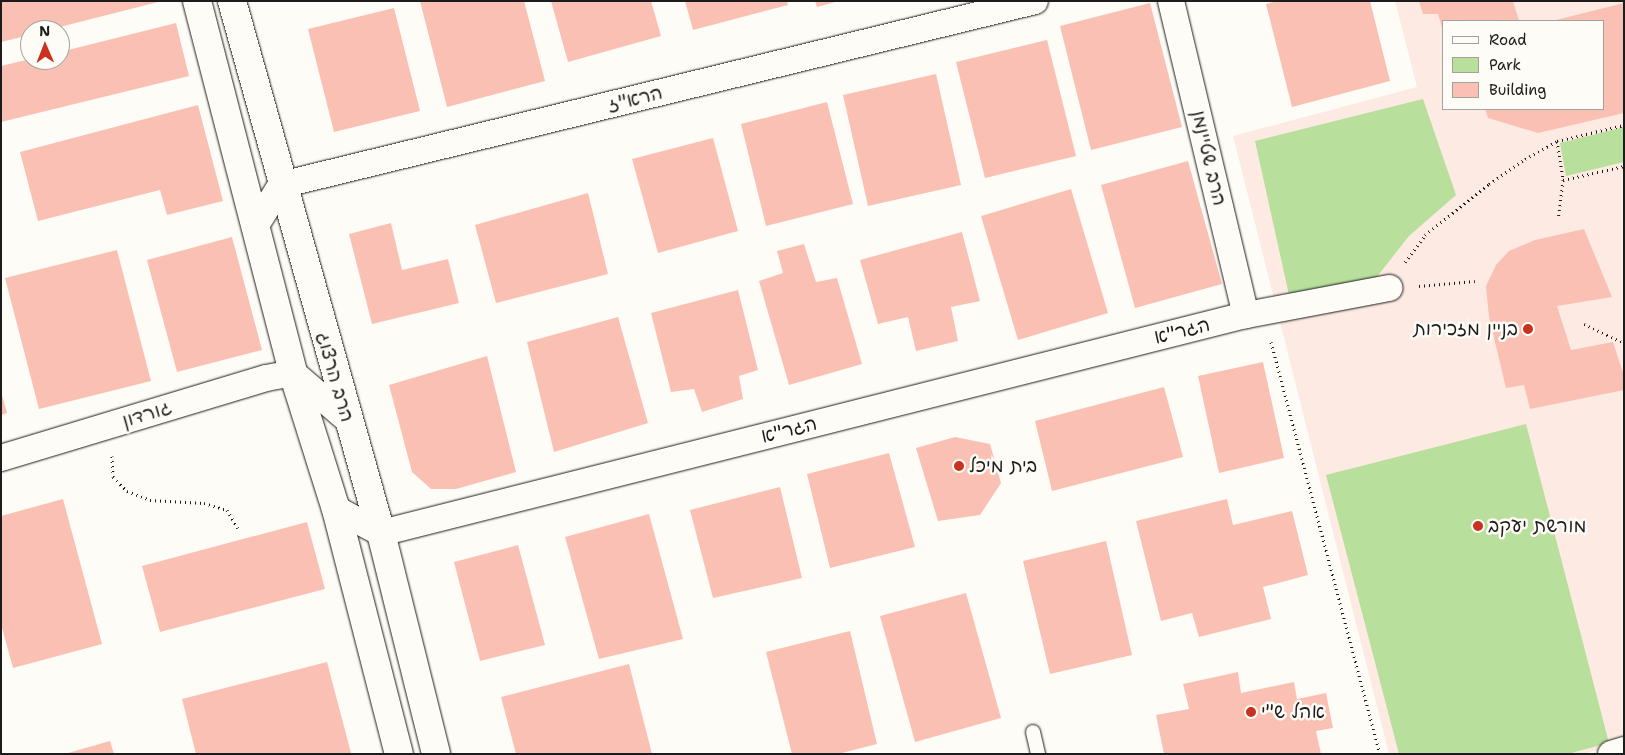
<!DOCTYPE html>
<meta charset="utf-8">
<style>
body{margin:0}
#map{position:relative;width:1625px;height:755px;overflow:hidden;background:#fdfcf7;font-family:"Shantell Sans","Playpen Sans Hebrew",sans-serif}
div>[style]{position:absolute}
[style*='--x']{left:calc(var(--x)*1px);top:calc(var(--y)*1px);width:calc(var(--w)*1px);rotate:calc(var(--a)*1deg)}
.built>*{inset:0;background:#fceae3}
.green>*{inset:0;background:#b8df9b}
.building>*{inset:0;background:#fbc0b4}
.path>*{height:3px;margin-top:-1.5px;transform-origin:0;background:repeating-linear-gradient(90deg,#1c1c1c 0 1px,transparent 0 5px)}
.roads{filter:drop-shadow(0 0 1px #1c1c1c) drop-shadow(0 0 1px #1c1c1c)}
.lane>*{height:14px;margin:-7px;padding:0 7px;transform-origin:7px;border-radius:7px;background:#fdfcf7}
.street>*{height:26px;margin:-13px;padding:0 13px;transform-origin:13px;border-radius:13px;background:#fdfcf7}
.secondary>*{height:28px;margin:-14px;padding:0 14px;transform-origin:14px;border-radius:14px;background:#fdfcf7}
.dots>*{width:14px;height:14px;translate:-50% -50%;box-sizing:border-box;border:2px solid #fdfcf7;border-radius:50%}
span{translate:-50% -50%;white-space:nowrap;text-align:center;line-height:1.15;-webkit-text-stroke:5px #fdfcf7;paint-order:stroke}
.street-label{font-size:19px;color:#1c1c1c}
.poi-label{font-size:19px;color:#1c1c1c}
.right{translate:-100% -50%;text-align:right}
.left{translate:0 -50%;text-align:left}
.frame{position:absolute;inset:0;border:2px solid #1c1c1c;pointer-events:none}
.legend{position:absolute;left:1442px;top:20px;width:162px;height:90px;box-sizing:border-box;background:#fdfcf7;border:1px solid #a3a29f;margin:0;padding:6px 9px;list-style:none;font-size:15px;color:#1c1c1c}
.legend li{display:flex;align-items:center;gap:10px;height:25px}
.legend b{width:25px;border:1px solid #a3a29f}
.north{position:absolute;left:20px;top:20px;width:50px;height:50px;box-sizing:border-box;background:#fdfcf7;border:1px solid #a3a29f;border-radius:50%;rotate:359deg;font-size:14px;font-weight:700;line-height:20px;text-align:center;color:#1c1c1c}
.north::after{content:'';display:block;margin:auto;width:18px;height:22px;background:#c8321e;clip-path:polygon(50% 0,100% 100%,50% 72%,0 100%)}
</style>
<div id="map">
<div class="built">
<div style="clip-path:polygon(evenodd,1395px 1px,1624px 1px,1624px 743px,1583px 754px,1389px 754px,1233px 136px,1417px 87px,1395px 1px,1444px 21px,1604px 21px,1604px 109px,1444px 109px,1444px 21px)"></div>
</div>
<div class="green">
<div style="clip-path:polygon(1423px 99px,1456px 195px,1409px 236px,1376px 278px,1289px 295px,1255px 141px)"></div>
<div style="clip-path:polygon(1624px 127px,1624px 162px,1566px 176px,1560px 143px)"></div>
<div style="clip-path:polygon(1526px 424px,1609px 743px,1567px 754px,1399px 754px,1326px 475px)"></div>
</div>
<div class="building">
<div style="clip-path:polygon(1px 1px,158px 1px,158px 2px,48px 30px,30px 30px,30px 35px,1px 42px)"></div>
<div style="clip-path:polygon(420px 1px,524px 1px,545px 81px,447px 107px)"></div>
<div style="clip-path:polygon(551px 1px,651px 1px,661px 36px,568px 62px)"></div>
<div style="clip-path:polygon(685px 1px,787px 1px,788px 5px,693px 30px)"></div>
<div style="clip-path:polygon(815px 1px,835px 1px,835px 2px,817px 7px)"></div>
<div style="clip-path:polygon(1277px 1px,1370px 1px,1390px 81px,1292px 107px,1266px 4px)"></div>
<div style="clip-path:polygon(1419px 1px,1513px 1px,1519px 21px,1444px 21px,1443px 31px,1438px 14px,1423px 14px)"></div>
<div style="clip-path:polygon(1150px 3px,1182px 127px,1091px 150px,1060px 26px)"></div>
<div style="clip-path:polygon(1624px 3px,1624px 113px,1538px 133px,1488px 118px,1485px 109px,1604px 109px,1604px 21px,1552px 21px)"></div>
<div style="clip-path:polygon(394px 8px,420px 111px,334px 132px,308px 29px)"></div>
<div style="clip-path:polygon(176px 23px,189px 76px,1px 122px,1px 66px,30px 59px,60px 60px,60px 52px)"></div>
<div style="clip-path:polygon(1047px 40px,1076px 156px,985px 178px,956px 62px)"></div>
<div style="clip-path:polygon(936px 74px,961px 185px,868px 206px,843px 95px)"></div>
<div style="clip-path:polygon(827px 102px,853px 204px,766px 226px,741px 124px)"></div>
<div style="clip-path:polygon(198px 105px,223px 201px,167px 215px,160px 190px,38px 221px,20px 152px)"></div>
<div style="clip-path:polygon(713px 138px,738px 231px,658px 253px,632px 159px)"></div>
<div style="clip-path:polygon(1188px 161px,1222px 284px,1135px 308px,1101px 185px)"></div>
<div style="clip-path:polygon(1071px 189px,1108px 313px,1018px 340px,981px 216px)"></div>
<div style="clip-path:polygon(588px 193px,608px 274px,496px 303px,475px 225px)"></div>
<div style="clip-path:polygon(391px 223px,402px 270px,448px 259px,459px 303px,372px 324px,349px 234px)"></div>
<div style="clip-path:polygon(1584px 229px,1612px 297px,1557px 306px,1571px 350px,1613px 342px,1624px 376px,1624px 390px,1530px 409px,1524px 385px,1506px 388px,1489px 317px,1486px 286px,1496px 265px,1509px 251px,1535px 240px)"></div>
<div style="clip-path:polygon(962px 232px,980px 301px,951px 307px,958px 341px,916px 351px,908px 317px,878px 324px,860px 260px)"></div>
<div style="clip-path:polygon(232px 237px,262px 350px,177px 372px,147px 260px)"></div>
<div style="clip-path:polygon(804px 244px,816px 282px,837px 278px,862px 364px,789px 385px,759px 281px,783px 273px,777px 251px)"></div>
<div style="clip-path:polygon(117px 250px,151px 381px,39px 409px,5px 278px)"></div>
<div style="clip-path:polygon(738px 290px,758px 370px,739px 376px,743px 399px,702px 412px,694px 389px,671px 392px,651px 313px)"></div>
<div style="clip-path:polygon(618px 317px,648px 423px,554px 452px,527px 342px)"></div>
<div style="clip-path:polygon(487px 356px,516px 472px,456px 489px,431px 489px,412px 472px,389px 385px)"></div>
<div style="clip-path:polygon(1263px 362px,1284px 458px,1219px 473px,1198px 376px)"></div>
<div style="clip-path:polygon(1164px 387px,1183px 457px,1052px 491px,1035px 421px)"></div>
<div style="clip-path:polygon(2px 395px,7px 413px,1px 415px,1px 396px)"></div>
<div style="clip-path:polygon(955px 437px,990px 444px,1001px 483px,980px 515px,938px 521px,916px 448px)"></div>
<div style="clip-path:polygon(889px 453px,915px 547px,830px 568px,807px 474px)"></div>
<div style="clip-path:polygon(780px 487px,802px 578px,713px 598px,690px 510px)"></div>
<div style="clip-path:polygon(63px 499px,102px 644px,13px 668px,1px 624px,1px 516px)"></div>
<div style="clip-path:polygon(1227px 499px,1233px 525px,1292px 511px,1308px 575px,1263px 587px,1271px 619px,1199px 637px,1192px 613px,1161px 621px,1136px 521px)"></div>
<div style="clip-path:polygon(649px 514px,683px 639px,599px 659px,565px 537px)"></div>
<div style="clip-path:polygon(307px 522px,325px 589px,160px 632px,142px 566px)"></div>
<div style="clip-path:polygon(1106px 541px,1132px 655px,1050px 674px,1023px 561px)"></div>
<div style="clip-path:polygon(518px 545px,545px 645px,480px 661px,454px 562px)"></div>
<div style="clip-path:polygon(966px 593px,1001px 718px,915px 742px,880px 616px)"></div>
<div style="clip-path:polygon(850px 631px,877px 744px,838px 754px,792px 754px,766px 652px)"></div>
<div style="clip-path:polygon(327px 662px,351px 753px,196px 754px,182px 699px)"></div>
<div style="clip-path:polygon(629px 664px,652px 754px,516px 754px,501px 697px)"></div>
<div style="clip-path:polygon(1238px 672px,1241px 693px,1294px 682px,1297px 699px,1326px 693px,1333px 728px,1316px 731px,1321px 754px,1164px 754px,1156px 715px,1189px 709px,1183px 684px)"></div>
<div style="clip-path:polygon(110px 741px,114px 754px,68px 754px,68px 753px)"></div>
</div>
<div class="path">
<div style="--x:1557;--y:141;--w:39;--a:81"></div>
<div style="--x:1563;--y:180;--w:39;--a:97"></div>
<div style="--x:1563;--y:180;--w:63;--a:-12.9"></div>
<div style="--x:1405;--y:262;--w:34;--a:-53"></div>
<div style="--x:1425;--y:235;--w:82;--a:-38.6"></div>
<div style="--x:1489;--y:184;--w:44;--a:-34.8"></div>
<div style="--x:1525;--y:159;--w:37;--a:-29"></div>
<div style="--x:1557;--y:141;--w:69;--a:-13.4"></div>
<div style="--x:1419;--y:286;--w:56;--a:-5.1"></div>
<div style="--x:1584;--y:324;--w:44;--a:25.4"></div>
<div style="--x:1271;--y:342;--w:426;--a:75.2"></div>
<div style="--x:112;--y:456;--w:21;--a:87"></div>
<div style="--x:113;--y:477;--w:20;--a:45"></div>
<div style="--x:127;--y:491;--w:25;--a:21"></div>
<div style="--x:150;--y:500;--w:54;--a:3.2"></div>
<div style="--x:204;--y:503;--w:24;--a:17"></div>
<div style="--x:227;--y:510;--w:21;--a:59"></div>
</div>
<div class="roads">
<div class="lane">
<div style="--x:1033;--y:732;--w:23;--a:77"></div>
</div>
<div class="street">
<div style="--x:1171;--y:1;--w:323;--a:76.6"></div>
<div style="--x:256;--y:225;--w:47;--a:-58"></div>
<div style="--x:281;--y:185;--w:776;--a:-13.71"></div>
<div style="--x:1;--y:458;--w:277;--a:-16.8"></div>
<div style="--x:266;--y:378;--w:27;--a:-10"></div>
<div style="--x:293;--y:373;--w:71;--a:40.4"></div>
<div style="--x:336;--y:509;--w:51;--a:28.1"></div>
<div style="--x:381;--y:533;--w:892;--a:-14.15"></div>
<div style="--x:1246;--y:315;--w:146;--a:-10.7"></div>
<div style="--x:1611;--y:754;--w:14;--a:-17"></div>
</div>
<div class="secondary">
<div style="--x:197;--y:1;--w:384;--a:75.5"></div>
<div style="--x:293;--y:373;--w:143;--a:72.5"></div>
<div style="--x:336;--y:509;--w:253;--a:75.6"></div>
<div style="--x:232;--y:1;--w:552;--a:74.35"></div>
<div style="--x:381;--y:533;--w:228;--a:76"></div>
</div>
</div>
<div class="dots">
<div style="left:1528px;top:329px;background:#c8321e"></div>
<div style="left:959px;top:466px;background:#c8321e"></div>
<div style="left:1478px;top:526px;background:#c8321e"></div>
<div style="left:1251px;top:712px;background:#c8321e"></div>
</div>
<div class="street-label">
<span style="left:635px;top:99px;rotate:-14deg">הרא"ז</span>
<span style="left:1209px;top:158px;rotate:77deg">הרב שטיינמן</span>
<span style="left:1182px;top:331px;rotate:-14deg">הגר"א</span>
<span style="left:335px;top:377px;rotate:74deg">הרב הרצוג</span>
<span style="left:147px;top:414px;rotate:-17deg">גורדון</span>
<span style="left:789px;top:430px;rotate:-14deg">הגר"א</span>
</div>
<div class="poi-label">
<span class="right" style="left:1518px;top:329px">בניין מזכירות</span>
<span class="left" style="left:969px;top:466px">בית מיכל</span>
<span class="left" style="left:1488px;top:526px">מורשת יעקב</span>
<span class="left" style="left:1261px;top:712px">אהל ש"י</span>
</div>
<div class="frame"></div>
<ul class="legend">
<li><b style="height:6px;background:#fdfcf7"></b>Road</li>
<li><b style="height:14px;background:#b8df9b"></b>Park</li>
<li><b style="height:14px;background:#fbc0b4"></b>Building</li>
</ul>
<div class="north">N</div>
</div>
